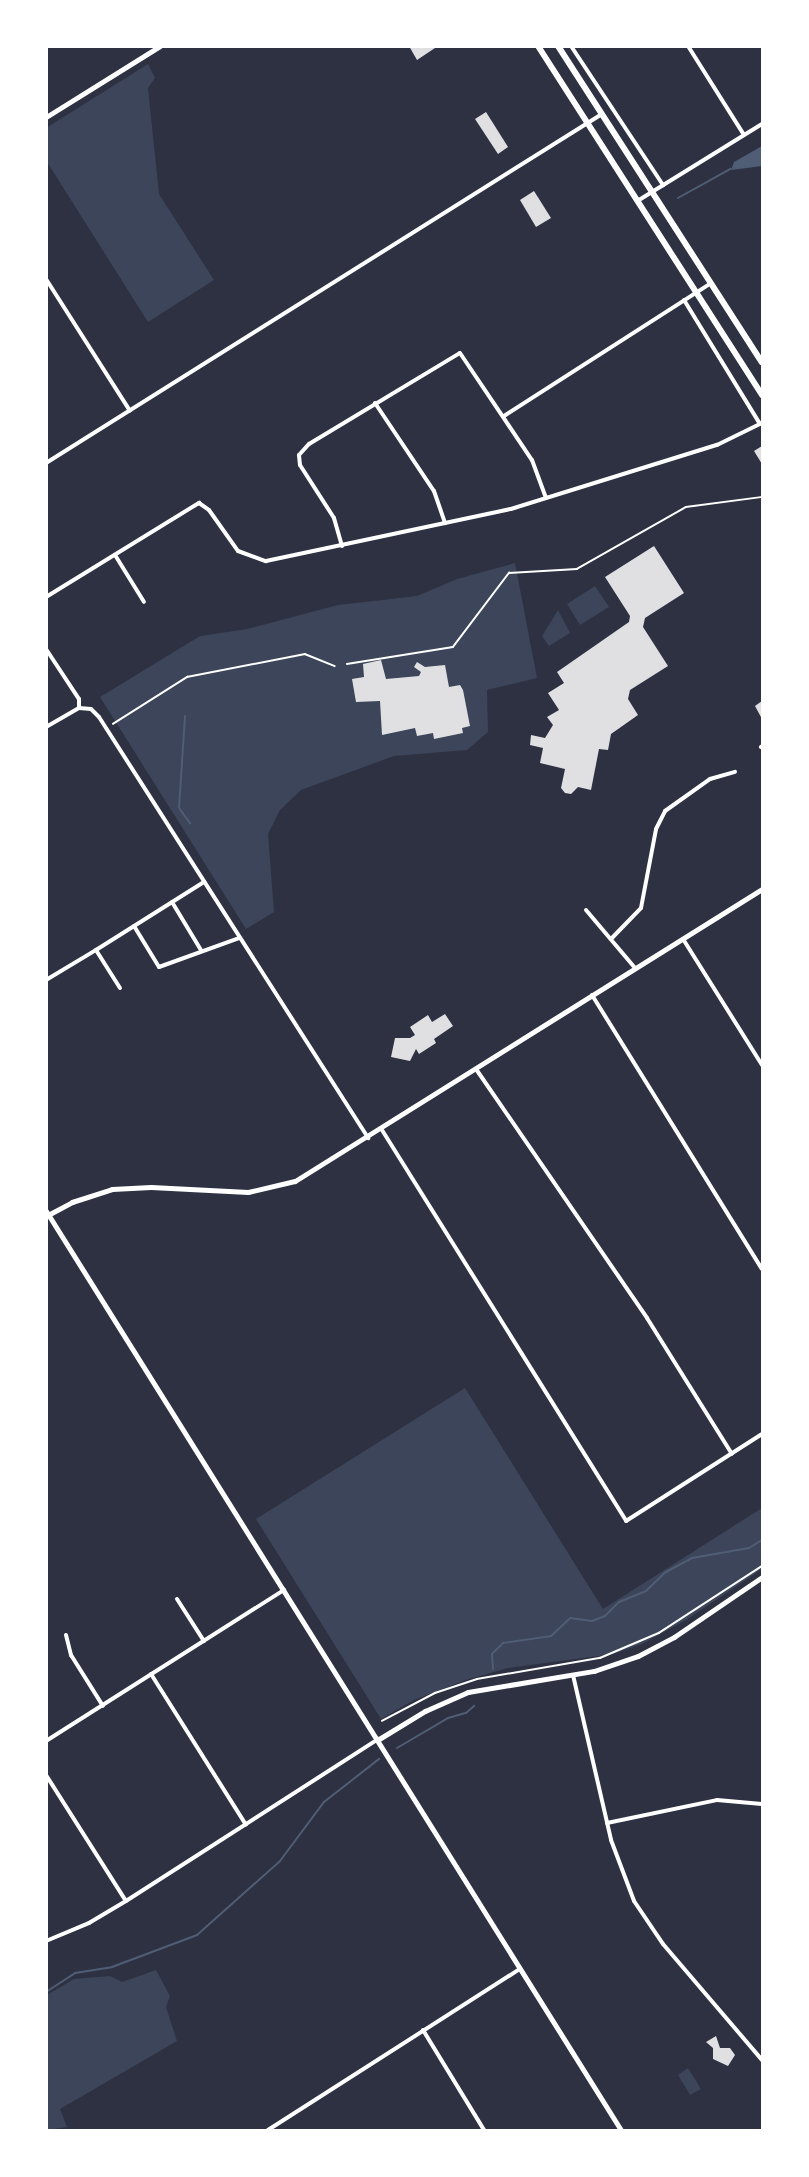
<!DOCTYPE html>
<style>
body{margin:0}
#map{position:relative;width:809px;height:2177px;overflow:hidden;background:#2d3142;font-family:"Open Sans",sans-serif}
div>[style]{position:absolute}
[style*='--x']{left:calc(var(--x)*1px);top:calc(var(--y)*1px);width:calc(var(--w)*1px);rotate:calc(var(--a)*1deg)}
.green>*{inset:0;background:#3c4559}
.water>*{inset:0;background:#4f5d75}
.stream>*{height:2px;margin:-1px;padding:0 1px;transform-origin:1px;border-radius:1px;background:#4f5d75}
.building>*{inset:0;background:#e0e0e3}
.path>*{height:1.5px;margin:-0.75px;padding:0 0.75px;transform-origin:0.75px;border-radius:0.75px;background:#fff}
.minor>*{height:4px;margin:-2px;padding:0 2px;transform-origin:2px;border-radius:2px;background:#fff}
.tertiary>*{height:5px;margin:-2.5px;padding:0 2.5px;transform-origin:2.5px;border-radius:2.5px;background:#fff}
.secondary>*{height:5px;margin:-2.5px;padding:0 2.5px;transform-origin:2.5px;border-radius:2.5px;background:#fff}
.primary>*{height:6px;margin:-3px;padding:0 3px;transform-origin:3px;border-radius:3px;background:#fff}
span{translate:-50% -50%;white-space:nowrap;text-align:center;line-height:1.15;-webkit-text-stroke:6px #fff;paint-order:stroke}
.frame{position:absolute;inset:0;border:48px solid #fff;pointer-events:none}
</style>
<div id="map">
<div class="green">
<div style="clip-path:polygon(148px 64px,155px 78px,148px 88px,159px 194px,214px 280px,148px 322px,47px 162px,46px 128px)"></div>
<div style="clip-path:polygon(515px 563px,537px 678px,487px 690px,488px 732px,467px 750px,394px 756px,301px 790px,280px 810px,268px 834px,274px 912px,246px 929px,100px 697px,200px 636px,247px 629px,338px 605px,417px 596px,457px 579px)"></div>
<div style="clip-path:polygon(595px 586px,609px 607px,580px 625px,567px 604px)"></div>
<div style="clip-path:polygon(558px 610px,570px 633px,549px 646px,542px 636px)"></div>
<div style="clip-path:polygon(465px 1388px,603px 1609px,762px 1508px,762px 1569px,686px 1620px,642px 1644px,613px 1654px,508px 1668px,466px 1680px,414px 1700px,381px 1719px,256px 1519px)"></div>
<div style="clip-path:polygon(156px 1970px,170px 1996px,166px 2007px,177px 2041px,60px 2109px,67px 2127px,47px 2130px,47px 1995px,74px 1979px,110px 1976px,122px 1982px)"></div>
<div style="clip-path:polygon(688px 2068px,701px 2089px,690px 2095px,678px 2075px)"></div>
</div>
<div class="water">
<div style="clip-path:polygon(762px 146px,762px 166px,731px 170px,734px 162px)"></div>
</div>
<div class="stream">
<div style="--x:678;--y:198;--w:60;--a:-29.1"></div>
<div style="--x:185;--y:716;--w:92;--a:93.7"></div>
<div style="--x:179;--y:808;--w:19;--a:54"></div>
<div style="--x:493;--y:1669;--w:15;--a:-94"></div>
<div style="--x:492;--y:1654;--w:16;--a:-45"></div>
<div style="--x:503;--y:1643;--w:49;--a:-8.3"></div>
<div style="--x:551;--y:1636;--w:26;--a:-43"></div>
<div style="--x:570;--y:1618;--w:22;--a:8"></div>
<div style="--x:592;--y:1621;--w:14;--a:-21"></div>
<div style="--x:605;--y:1616;--w:20;--a:-45"></div>
<div style="--x:619;--y:1602;--w:29;--a:-22"></div>
<div style="--x:646;--y:1591;--w:28;--a:-44"></div>
<div style="--x:666;--y:1572;--w:30;--a:-28"></div>
<div style="--x:692;--y:1558;--w:58;--a:-10"></div>
<div style="--x:749;--y:1548;--w:15;--a:-32"></div>
<div style="--x:397;--y:1748;--w:59;--a:-30.5"></div>
<div style="--x:448;--y:1718;--w:19;--a:-16"></div>
<div style="--x:466;--y:1713;--w:11;--a:-41"></div>
<div style="--x:46;--y:1992;--w:35;--a:-33"></div>
<div style="--x:75;--y:1973;--w:37;--a:-9"></div>
<div style="--x:112;--y:1967;--w:91;--a:-20.6"></div>
<div style="--x:197;--y:1935;--w:111;--a:-41.7"></div>
<div style="--x:280;--y:1861;--w:74;--a:-53.3"></div>
<div style="--x:324;--y:1802;--w:70;--a:-38"></div>
</div>
<div class="building">
<div style="clip-path:polygon(409px 46px,438px 46px,417px 60px)"></div>
<div style="clip-path:polygon(486px 112px,508px 147px,498px 154px,475px 119px)"></div>
<div style="clip-path:polygon(534px 191px,551px 218px,536px 227px,520px 200px)"></div>
<div style="clip-path:polygon(762px 446px,762px 464px,754px 451px)"></div>
<div style="clip-path:polygon(654px 546px,684px 593px,645px 618px,643px 627px,668px 666px,630px 690px,628px 699px,638px 715px,611px 734px,608px 750px,599px 749px,591px 790px,578px 787px,571px 794px,565px 793px,561px 788px,565px 769px,540px 763px,543px 748px,530px 745px,531px 735px,545px 738px,553px 725px,547px 717px,559px 710px,548px 693px,564px 683px,557px 672px,629px 622px,630px 616px,605px 577px)"></div>
<div style="clip-path:polygon(381px 660px,386px 679px,419px 676px,421px 672px,414px 667px,417px 662px,425px 667px,445px 665px,449px 687px,460px 685px,463px 690px,470px 726px,462px 728px,463px 733px,434px 739px,433px 733px,417px 736px,415px 728px,382px 735px,380px 701px,356px 702px,352px 679px,364px 677px,363px 664px)"></div>
<div style="clip-path:polygon(762px 701px,762px 719px,755px 706px)"></div>
<div style="clip-path:polygon(445px 1014px,453px 1026px,434px 1039px,436px 1043px,419px 1054px,416px 1049px,410px 1061px,391px 1057px,395px 1038px,410px 1038px,415px 1035px,410px 1027px,428px 1015px,432px 1022px)"></div>
<div style="clip-path:polygon(716px 2036px,720px 2048px,730px 2048px,735px 2055px,728px 2066px,713px 2059px,713px 2048px,706px 2042px)"></div>
</div>
<div class="path">
<div style="--x:347;--y:664;--w:107;--a:-9.1"></div>
<div style="--x:453;--y:647;--w:93;--a:-52.9"></div>
<div style="--x:509;--y:573;--w:68;--a:-3.4"></div>
<div style="--x:577;--y:569;--w:125;--a:-29.6"></div>
<div style="--x:686;--y:507;--w:77;--a:-7.5"></div>
<div style="--x:113;--y:724;--w:88;--a:-32.4"></div>
<div style="--x:187;--y:677;--w:120;--a:-11"></div>
<div style="--x:305;--y:654;--w:32;--a:22"></div>
<div style="--x:382;--y:1721;--w:60;--a:-27.8"></div>
<div style="--x:435;--y:1693;--w:44;--a:-18.4"></div>
<div style="--x:477;--y:1679;--w:125;--a:-9.7"></div>
<div style="--x:600;--y:1658;--w:64;--a:-23"></div>
<div style="--x:659;--y:1633;--w:123;--a:-33"></div>
</div>
<div class="minor">
<div style="--x:571;--y:46;--w:167;--a:56.5"></div>
<div style="--x:688;--y:46;--w:105;--a:57.8"></div>
<div style="--x:639;--y:200;--w:145;--a:-31.7"></div>
<div style="--x:46;--y:279;--w:156;--a:57.5"></div>
<div style="--x:684;--y:300;--w:145;--a:58.5"></div>
<div style="--x:375;--y:403;--w:106;--a:56.2"></div>
<div style="--x:434;--y:491;--w:34;--a:71"></div>
<div style="--x:504;--y:416;--w:246;--a:-32.7"></div>
<div style="--x:46;--y:463;--w:656;--a:-32.12"></div>
<div style="--x:342;--y:546;--w:29;--a:-106"></div>
<div style="--x:334;--y:518;--w:63;--a:-122.7"></div>
<div style="--x:300;--y:465;--w:10;--a:-96"></div>
<div style="--x:299;--y:455;--w:15;--a:-48"></div>
<div style="--x:309;--y:444;--w:176;--a:-31.1"></div>
<div style="--x:460;--y:353;--w:129;--a:56.1"></div>
<div style="--x:532;--y:460;--w:40;--a:69.8"></div>
<div style="--x:115;--y:555;--w:55;--a:58.3"></div>
<div style="--x:46;--y:597;--w:180;--a:-31.6"></div>
<div style="--x:199;--y:503;--w:12;--a:35"></div>
<div style="--x:209;--y:510;--w:50;--a:54.7"></div>
<div style="--x:238;--y:551;--w:30;--a:20"></div>
<div style="--x:266;--y:561;--w:250;--a:-12"></div>
<div style="--x:511;--y:509;--w:216;--a:-17.3"></div>
<div style="--x:717;--y:445;--w:50;--a:-26.1"></div>
<div style="--x:46;--y:649;--w:60;--a:56.6"></div>
<div style="--x:79;--y:699;--w:9;--a:90"></div>
<div style="--x:46;--y:727;--w:38;--a:-30"></div>
<div style="--x:79;--y:708;--w:12;--a:5"></div>
<div style="--x:91;--y:709;--w:11;--a:45"></div>
<div style="--x:99;--y:717;--w:500;--a:57.4"></div>
<div style="--x:761;--y:747;--w:1;--a:-45"></div>
<div style="--x:172;--y:902;--w:56;--a:58.9"></div>
<div style="--x:586;--y:910;--w:76;--a:49.8"></div>
<div style="--x:134;--y:926;--w:48;--a:58.6"></div>
<div style="--x:159;--y:967;--w:85;--a:-19.9"></div>
<div style="--x:611;--y:939;--w:43;--a:-45.9"></div>
<div style="--x:641;--y:908;--w:80;--a:-79.2"></div>
<div style="--x:656;--y:829;--w:20;--a:-63"></div>
<div style="--x:665;--y:811;--w:55;--a:-35.4"></div>
<div style="--x:710;--y:779;--w:26;--a:-16"></div>
<div style="--x:683;--y:939;--w:149;--a:57.9"></div>
<div style="--x:46;--y:980;--w:58;--a:-31"></div>
<div style="--x:120;--y:988;--w:45;--a:-122.3"></div>
<div style="--x:96;--y:950;--w:128;--a:-32.2"></div>
<div style="--x:592;--y:995;--w:322;--a:58.2"></div>
<div style="--x:476;--y:1069;--w:302;--a:55.5"></div>
<div style="--x:647;--y:1318;--w:160;--a:58"></div>
<div style="--x:382;--y:1130;--w:461;--a:58"></div>
<div style="--x:626;--y:1521;--w:161;--a:-32.6"></div>
<div style="--x:177;--y:1599;--w:50;--a:57.3"></div>
<div style="--x:66;--y:1635;--w:21;--a:76"></div>
<div style="--x:71;--y:1655;--w:60;--a:57.9"></div>
<div style="--x:151;--y:1674;--w:178;--a:57.8"></div>
<div style="--x:573;--y:1675;--w:169;--a:77"></div>
<div style="--x:611;--y:1840;--w:65;--a:69.3"></div>
<div style="--x:634;--y:1901;--w:52;--a:56"></div>
<div style="--x:663;--y:1944;--w:153;--a:49.5"></div>
<div style="--x:46;--y:1741;--w:282;--a:-32.4"></div>
<div style="--x:46;--y:1775;--w:149;--a:57.6"></div>
<div style="--x:607;--y:1823;--w:112;--a:-11.8"></div>
<div style="--x:717;--y:1800;--w:45;--a:5.1"></div>
<div style="--x:46;--y:1941;--w:47;--a:-22.7"></div>
<div style="--x:89;--y:1923;--w:43;--a:-30.7"></div>
<div style="--x:126;--y:1901;--w:300;--a:-32.7"></div>
<div style="--x:423;--y:2030;--w:117;--a:58.6"></div>
<div style="--x:268;--y:2130;--w:299;--a:-32.6"></div>
</div>
<div class="tertiary">
<div style="--x:46;--y:117;--w:134;--a:-31.9"></div>
<div style="--x:46;--y:1211;--w:1084;--a:57.97"></div>
<div style="--x:379;--y:1739;--w:54;--a:-31.3"></div>
<div style="--x:425;--y:1711;--w:47;--a:-23.8"></div>
<div style="--x:468;--y:1692;--w:128;--a:-9.5"></div>
<div style="--x:594;--y:1671;--w:46;--a:-18.8"></div>
<div style="--x:638;--y:1656;--w:41;--a:-27.8"></div>
<div style="--x:674;--y:1637;--w:107;--a:-34.3"></div>
</div>
<div class="secondary">
<div style="--x:46;--y:1216;--w:30;--a:-28"></div>
<div style="--x:72;--y:1202;--w:42;--a:-18"></div>
<div style="--x:112;--y:1189;--w:39;--a:-3"></div>
<div style="--x:151;--y:1187;--w:97;--a:3"></div>
<div style="--x:248;--y:1192;--w:48;--a:-13.2"></div>
<div style="--x:295;--y:1181;--w:551;--a:-32.02"></div>
</div>
<div class="primary">
<div style="--x:538;--y:46;--w:415;--a:57.3"></div>
<div style="--x:558;--y:46;--w:376;--a:57.2"></div>
</div>
<div class="frame"></div>
</div>
